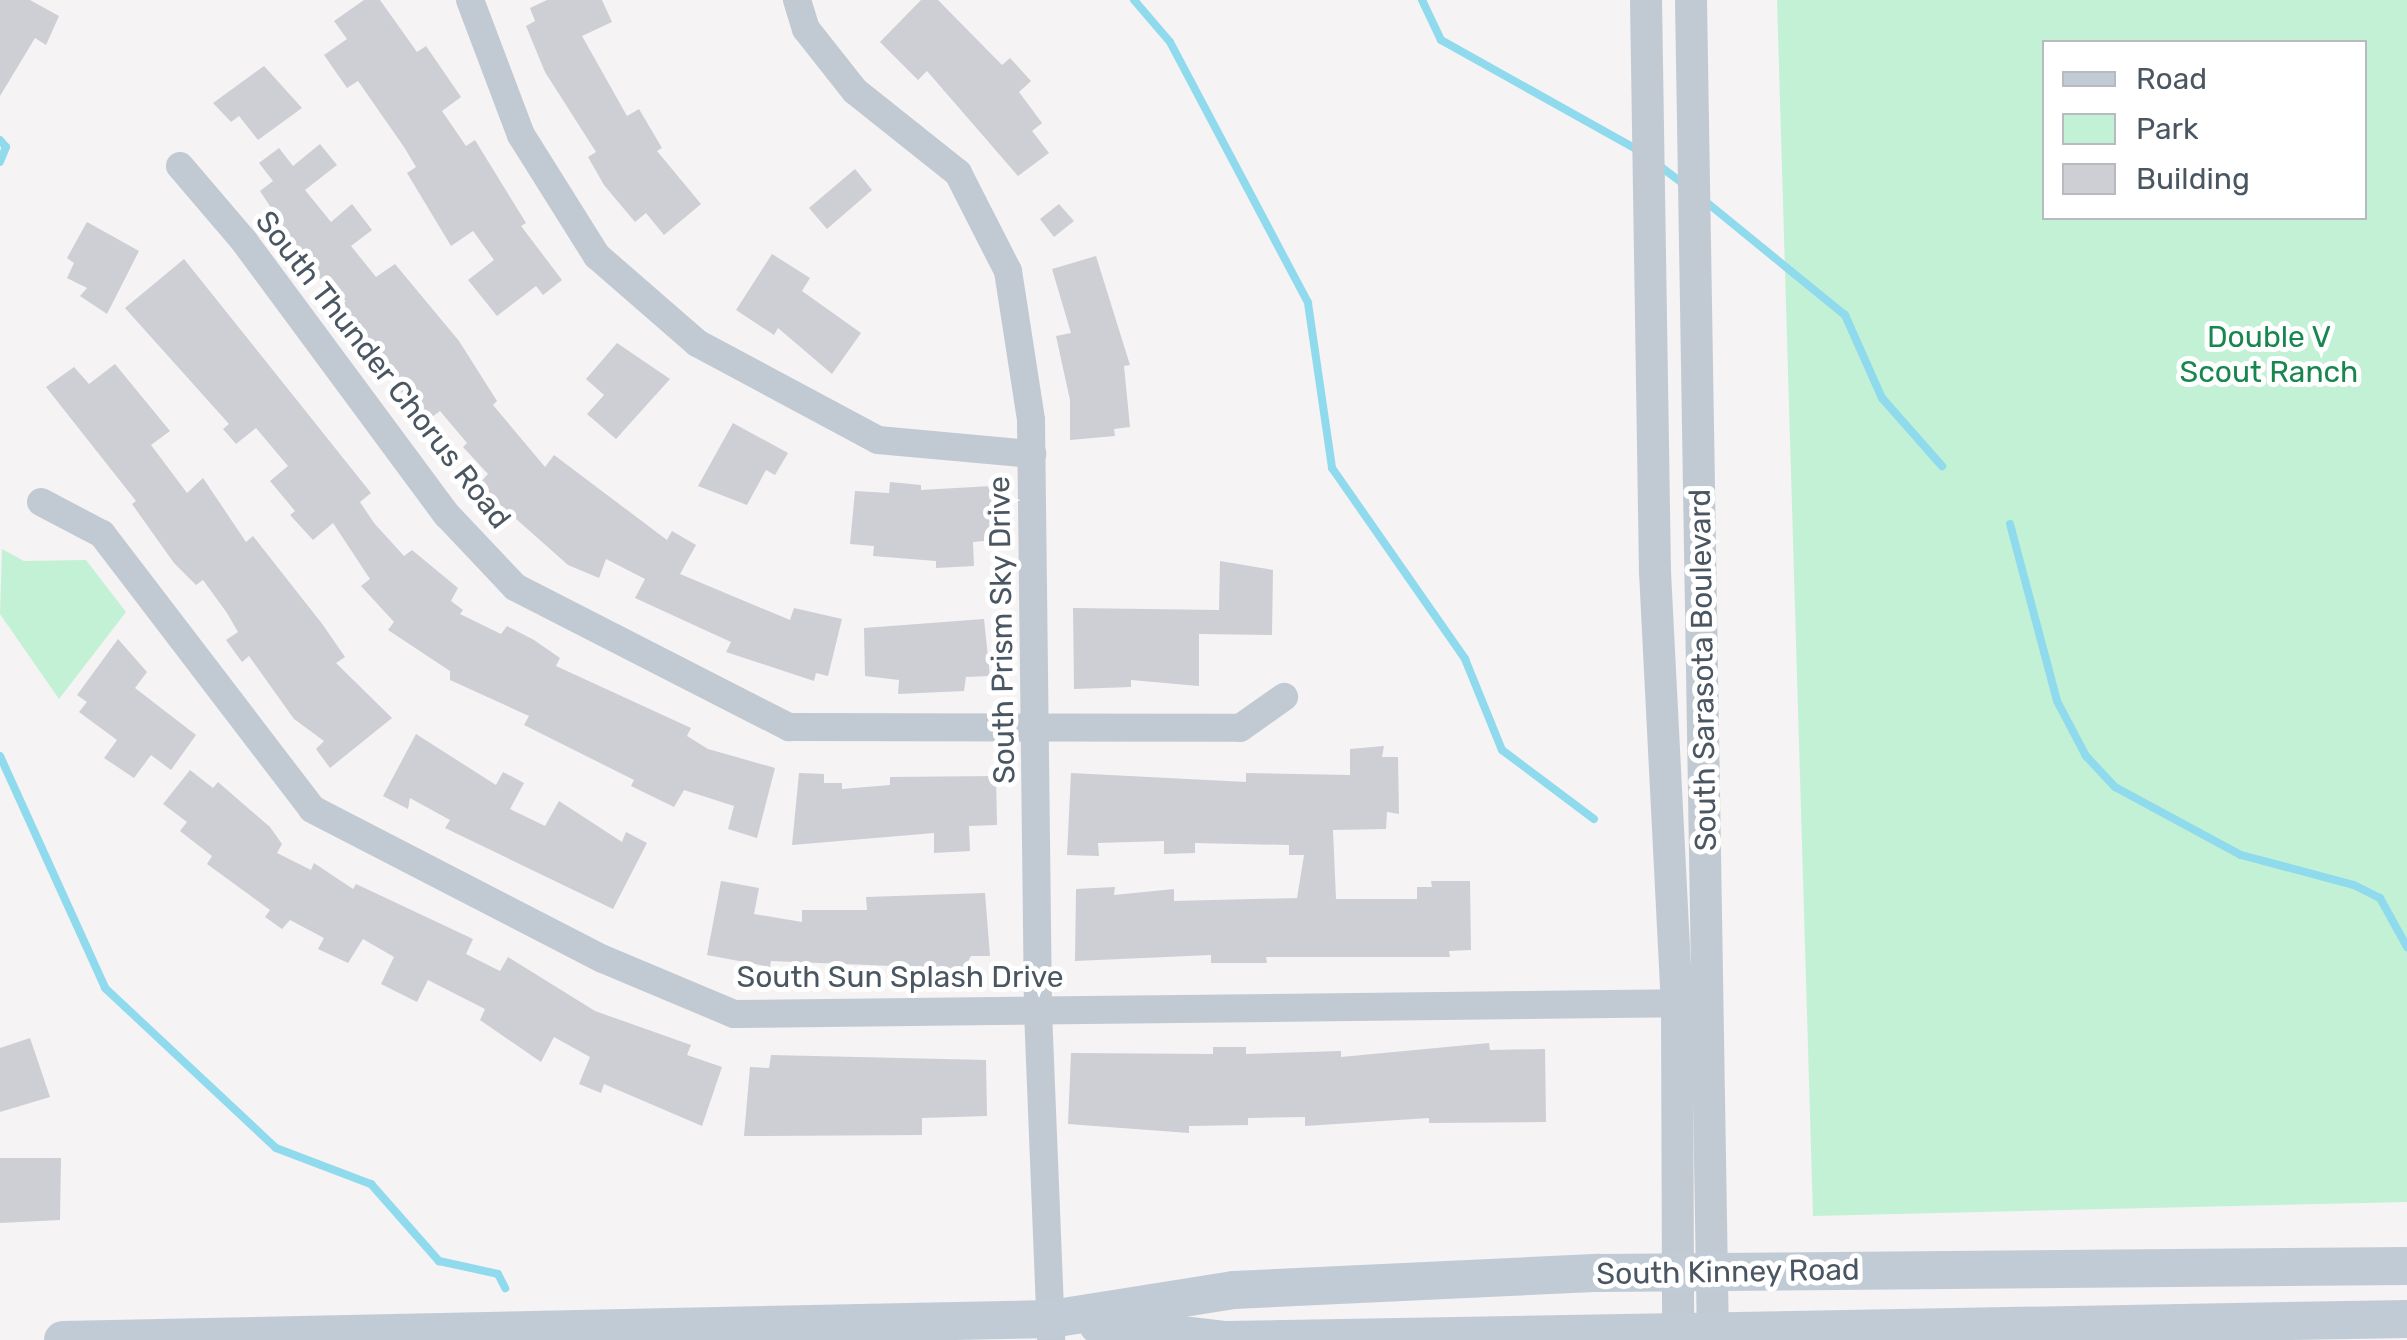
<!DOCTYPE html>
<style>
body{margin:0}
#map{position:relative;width:2407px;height:1340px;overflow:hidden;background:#f5f3f3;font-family:Rubik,sans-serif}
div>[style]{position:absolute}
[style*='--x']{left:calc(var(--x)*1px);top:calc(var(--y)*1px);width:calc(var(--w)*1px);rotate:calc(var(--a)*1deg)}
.green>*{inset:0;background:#c3f1d5}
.stream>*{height:8px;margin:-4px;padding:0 4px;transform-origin:4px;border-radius:4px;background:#90daee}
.building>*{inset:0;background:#cdcfd5}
.minor>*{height:28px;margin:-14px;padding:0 14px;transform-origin:14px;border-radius:14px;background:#c1cad2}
.tertiary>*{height:32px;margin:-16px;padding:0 16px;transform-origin:16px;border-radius:16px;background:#c1cad2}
.secondary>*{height:38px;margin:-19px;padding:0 19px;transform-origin:19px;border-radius:19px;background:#c1cbd6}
span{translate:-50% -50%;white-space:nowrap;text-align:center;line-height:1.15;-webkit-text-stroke:10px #fff;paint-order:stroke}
.park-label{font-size:30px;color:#17864f}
.street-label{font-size:30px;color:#4a5661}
.legend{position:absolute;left:2042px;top:40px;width:325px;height:180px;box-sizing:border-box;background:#fff;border:2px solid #b7bbc0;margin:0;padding:12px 18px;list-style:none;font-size:30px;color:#4a5661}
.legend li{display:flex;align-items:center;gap:20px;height:50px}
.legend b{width:50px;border:2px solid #b7bbc0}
</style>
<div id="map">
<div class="green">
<div style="clip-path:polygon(evenodd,1777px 0,2407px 0,2407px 1202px,1813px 1216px,1777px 0,2364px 42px,2364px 218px,2044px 218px,2044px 42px,2364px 42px)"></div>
<div style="clip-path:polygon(2px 549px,24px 561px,86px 560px,126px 612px,59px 699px,0 614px)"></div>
</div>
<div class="stream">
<div style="--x:1134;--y:0;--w:55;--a:49.4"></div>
<div style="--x:1170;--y:42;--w:295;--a:62.1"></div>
<div style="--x:1308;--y:303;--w:167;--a:81.7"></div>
<div style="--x:1332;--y:468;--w:233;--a:55.1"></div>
<div style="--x:1465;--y:659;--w:98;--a:67.9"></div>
<div style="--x:1502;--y:750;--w:115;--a:36.9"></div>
<div style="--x:1422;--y:0;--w:44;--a:64.6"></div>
<div style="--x:1441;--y:40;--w:226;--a:29.2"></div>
<div style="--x:0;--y:140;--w:9;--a:49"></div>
<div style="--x:6;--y:147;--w:16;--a:112"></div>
<div style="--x:1657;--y:164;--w:36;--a:37"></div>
<div style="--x:1705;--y:201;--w:181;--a:39.2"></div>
<div style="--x:1845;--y:315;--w:91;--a:66"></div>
<div style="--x:1882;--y:398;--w:91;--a:48.6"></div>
<div style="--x:2010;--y:524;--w:183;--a:75.1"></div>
<div style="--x:2057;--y:701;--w:62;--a:62.2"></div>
<div style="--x:2086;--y:756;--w:42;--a:46.9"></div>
<div style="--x:2115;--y:787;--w:143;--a:28.4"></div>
<div style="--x:2241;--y:855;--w:117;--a:14.9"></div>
<div style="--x:2354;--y:885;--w:29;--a:27"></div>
<div style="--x:2380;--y:898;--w:56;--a:61.1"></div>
<div style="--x:0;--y:756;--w:255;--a:65.6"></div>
<div style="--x:105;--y:988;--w:234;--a:43.1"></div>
<div style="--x:276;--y:1148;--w:102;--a:20.8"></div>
<div style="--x:371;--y:1184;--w:103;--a:48.6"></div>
<div style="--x:439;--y:1261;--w:60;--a:12.4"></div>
<div style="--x:498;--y:1274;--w:16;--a:63"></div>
</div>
<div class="building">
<div style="clip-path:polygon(0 0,30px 0,59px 16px,46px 45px,35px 38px,0 96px)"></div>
<div style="clip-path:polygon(364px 0,380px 0,417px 52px,426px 46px,461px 97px,442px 111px,466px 146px,475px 140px,526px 223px,521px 226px,562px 280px,543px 295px,536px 286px,497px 316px,468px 280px,494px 260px,473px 231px,451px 246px,407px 173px,416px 167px,404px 147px,358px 81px,347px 88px,324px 55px,347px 39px,334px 21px)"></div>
<div style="clip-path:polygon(547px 0,602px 0,612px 22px,582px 36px,627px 116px,639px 109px,662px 148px,657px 151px,701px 204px,664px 235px,646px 213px,635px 222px,604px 185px,588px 157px,596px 152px,545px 72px,526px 26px,535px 21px,530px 8px)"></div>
<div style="clip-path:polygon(921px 0,938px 0,1002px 65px,1010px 58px,1031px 81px,1019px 92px,1042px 123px,1032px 131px,1049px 153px,1018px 176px,927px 71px,918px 80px,880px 42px)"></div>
<div style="clip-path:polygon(264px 66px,302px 108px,258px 140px,239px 116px,231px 122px,213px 103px)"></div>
<div style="clip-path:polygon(320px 144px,337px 165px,305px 190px,331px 222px,352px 204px,372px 230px,351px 246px,376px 277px,395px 264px,459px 341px,497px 401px,493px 405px,545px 467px,554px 455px,667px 540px,672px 531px,696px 545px,680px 574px,790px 620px,794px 608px,842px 619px,828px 676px,816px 673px,814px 681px,726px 652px,731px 642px,635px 598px,645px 579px,606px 559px,599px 578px,568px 565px,478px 485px,488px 474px,463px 447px,467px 443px,440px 411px,428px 420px,398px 389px,380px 367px,386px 362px,341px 307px,346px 301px,315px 274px,260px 191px,273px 181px,259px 163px,279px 148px,293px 166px)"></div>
<div style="clip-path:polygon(855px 169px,872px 190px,827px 229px,809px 208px)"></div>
<div style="clip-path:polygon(1059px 204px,1074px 221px,1054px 237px,1040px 219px)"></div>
<div style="clip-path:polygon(87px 222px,139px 251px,107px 314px,80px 296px,87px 288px,67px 278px,74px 263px,67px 258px)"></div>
<div style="clip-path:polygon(772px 254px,810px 278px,802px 291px,861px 333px,832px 374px,778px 328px,774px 335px,736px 310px)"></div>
<div style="clip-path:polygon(1096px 256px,1130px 365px,1124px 366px,1130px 427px,1114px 429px,1115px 436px,1070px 440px,1070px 400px,1056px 336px,1071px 333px,1052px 269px)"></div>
<div style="clip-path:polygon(184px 259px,371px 493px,360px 502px,374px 523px,404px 556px,412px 550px,458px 588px,451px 601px,463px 610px,460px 614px,501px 634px,507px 626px,534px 640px,560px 658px,556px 666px,691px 728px,687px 736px,708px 749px,775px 768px,757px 838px,728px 829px,734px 806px,684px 790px,674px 807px,631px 786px,634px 780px,524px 725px,529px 716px,450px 680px,450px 671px,388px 630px,394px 622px,361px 586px,370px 579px,333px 523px,313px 540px,290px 515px,295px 511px,270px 481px,288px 466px,256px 428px,236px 444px,223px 429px,229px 424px,125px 308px)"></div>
<div style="clip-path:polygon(617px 343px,670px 379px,616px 439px,587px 414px,604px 395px,586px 379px)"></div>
<div style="clip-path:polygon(115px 364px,170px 431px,151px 445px,187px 493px,203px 478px,246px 542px,253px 536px,323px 625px,345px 657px,336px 663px,392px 718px,330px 768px,316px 749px,324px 741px,294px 719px,249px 656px,242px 662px,226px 640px,238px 632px,227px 613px,203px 580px,196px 585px,174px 563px,132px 504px,136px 501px,46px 387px,74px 367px,89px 384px)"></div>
<div style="clip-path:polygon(733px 423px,788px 453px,775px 475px,766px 470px,747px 505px,698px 486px)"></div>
<div style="clip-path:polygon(890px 482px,921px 485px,921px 490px,991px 486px,994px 540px,973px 542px,974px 566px,936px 568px,936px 561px,873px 556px,874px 546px,850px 544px,855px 491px,889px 493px)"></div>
<div style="clip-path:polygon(1220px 561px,1273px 570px,1272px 635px,1199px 634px,1199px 686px,1131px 680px,1131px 687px,1074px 689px,1073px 608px,1219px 610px)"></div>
<div style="clip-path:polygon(984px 619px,990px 676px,966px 677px,964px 691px,898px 694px,899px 680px,865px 676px,864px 628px)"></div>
<div style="clip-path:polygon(118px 639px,147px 672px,135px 688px,196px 735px,171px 770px,151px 755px,134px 778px,104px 758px,117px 740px,79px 712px,87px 702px,77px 695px)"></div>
<div style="clip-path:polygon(416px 734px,496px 785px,503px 772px,524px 783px,510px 809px,545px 826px,559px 801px,622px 842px,626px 832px,647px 843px,613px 909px,445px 828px,450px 820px,410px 798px,408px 809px,383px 796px)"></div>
<div style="clip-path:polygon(1384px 746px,1382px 757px,1398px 757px,1399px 814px,1387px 812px,1386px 829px,1333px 830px,1336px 899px,1417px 899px,1417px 887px,1432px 887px,1431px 881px,1470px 881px,1471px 950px,1449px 951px,1450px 957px,1266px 957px,1267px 963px,1211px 963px,1211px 955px,1075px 961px,1076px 889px,1115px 887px,1114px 895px,1174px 889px,1174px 901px,1297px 898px,1304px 855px,1289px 855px,1289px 845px,1195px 843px,1195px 853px,1164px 854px,1164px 841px,1098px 843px,1099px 856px,1067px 855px,1071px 773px,1246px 782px,1246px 773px,1350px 775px,1350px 749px)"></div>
<div style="clip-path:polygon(190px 770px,213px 788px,218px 782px,270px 827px,282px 844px,277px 853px,311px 870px,314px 863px,353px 889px,356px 884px,473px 939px,466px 954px,500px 971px,508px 957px,595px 1011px,691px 1045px,687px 1055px,722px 1067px,702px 1126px,604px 1084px,601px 1093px,579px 1084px,590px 1057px,554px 1037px,541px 1062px,480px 1020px,485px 1009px,428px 980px,417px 1002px,381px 984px,394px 957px,363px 939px,348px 963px,318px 949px,324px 938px,290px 920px,282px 929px,265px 917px,270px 910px,207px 864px,212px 856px,180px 831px,187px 822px,163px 804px)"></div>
<div style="clip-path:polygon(799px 773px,824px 774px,824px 783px,842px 783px,842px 789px,890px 785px,890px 777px,996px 776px,997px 825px,969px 826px,970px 851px,934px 853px,934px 833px,792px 845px)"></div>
<div style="clip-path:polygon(721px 881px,759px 888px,754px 914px,802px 922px,802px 910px,867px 910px,866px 897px,985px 893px,990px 956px,971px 956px,964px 969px,771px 961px,770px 967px,707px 955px)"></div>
<div style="clip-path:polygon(30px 1038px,50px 1097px,0 1112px,0 1048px)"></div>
<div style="clip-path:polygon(1489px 1043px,1490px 1050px,1545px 1049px,1546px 1122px,1429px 1123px,1429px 1118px,1305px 1126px,1305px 1117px,1248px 1118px,1248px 1125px,1189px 1126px,1189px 1133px,1068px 1124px,1071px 1053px,1213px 1054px,1213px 1047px,1246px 1047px,1246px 1054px,1341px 1051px,1341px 1057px)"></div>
<div style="clip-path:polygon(771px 1055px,986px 1060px,987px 1116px,922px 1118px,922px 1135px,744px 1136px,750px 1067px,769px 1068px)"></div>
<div style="clip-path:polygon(0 1158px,61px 1158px,60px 1220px,0 1223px)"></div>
</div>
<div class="minor">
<div style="--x:470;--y:0;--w:144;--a:69.3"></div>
<div style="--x:521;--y:135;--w:143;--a:57.9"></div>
<div style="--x:597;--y:256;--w:133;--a:41"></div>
<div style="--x:697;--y:343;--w:205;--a:28.2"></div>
<div style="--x:878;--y:440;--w:155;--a:5.2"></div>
<div style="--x:797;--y:0;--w:30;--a:73"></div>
<div style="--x:806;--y:29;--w:79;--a:51.7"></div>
<div style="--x:855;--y:91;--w:132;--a:38.5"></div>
<div style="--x:958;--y:173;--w:110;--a:63"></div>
<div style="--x:1008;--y:271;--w:151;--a:81.2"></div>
<div style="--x:1031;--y:420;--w:591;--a:89.32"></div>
<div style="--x:1038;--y:1011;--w:329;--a:87.7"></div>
<div style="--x:180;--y:166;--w:99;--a:49.5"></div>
<div style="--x:244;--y:241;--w:341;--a:53.5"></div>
<div style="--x:447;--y:515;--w:99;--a:46.6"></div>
<div style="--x:515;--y:587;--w:308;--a:27.1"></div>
<div style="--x:789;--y:727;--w:451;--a:0.1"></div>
<div style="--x:1240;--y:728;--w:54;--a:-35.2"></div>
<div style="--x:41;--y:502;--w:69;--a:27.7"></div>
<div style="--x:102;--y:534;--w:346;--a:52.6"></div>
<div style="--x:312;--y:809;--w:327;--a:27.3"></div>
<div style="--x:603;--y:959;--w:142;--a:22.8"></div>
<div style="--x:734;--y:1014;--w:964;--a:-0.65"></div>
</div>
<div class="tertiary">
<div style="--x:1646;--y:0;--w:572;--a:89.1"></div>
<div style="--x:1655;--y:572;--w:433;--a:87.1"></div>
<div style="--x:1677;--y:1004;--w:336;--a:89.8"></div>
<div style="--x:1691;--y:0;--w:1340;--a:89.06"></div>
</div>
<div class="secondary">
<div style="--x:1098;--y:1325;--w:129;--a:6.7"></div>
<div style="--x:63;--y:1340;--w:988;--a:-1.22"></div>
<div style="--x:1051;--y:1319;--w:185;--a:-9"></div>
<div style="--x:1234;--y:1290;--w:365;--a:-2.7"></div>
<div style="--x:1599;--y:1273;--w:808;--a:-0.5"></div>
<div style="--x:1226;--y:1340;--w:1181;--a:-1.02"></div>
</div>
<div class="park-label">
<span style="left:2269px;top:354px">Double V<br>Scout Ranch</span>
</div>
<div class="street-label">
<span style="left:383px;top:370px;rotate:52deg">South Thunder Chorus Road</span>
<span style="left:1002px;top:630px;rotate:-91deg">South Prism Sky Drive</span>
<span style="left:1703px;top:670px;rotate:-91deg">South Sarasota Boulevard</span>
<span style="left:900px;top:977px">South Sun Splash Drive</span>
<span style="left:1728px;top:1272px;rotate:-1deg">South Kinney Road</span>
</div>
<ul class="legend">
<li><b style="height:12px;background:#c1cbd6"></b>Road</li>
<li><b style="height:28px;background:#c3f1d5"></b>Park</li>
<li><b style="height:28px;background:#cdcfd5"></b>Building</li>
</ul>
</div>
